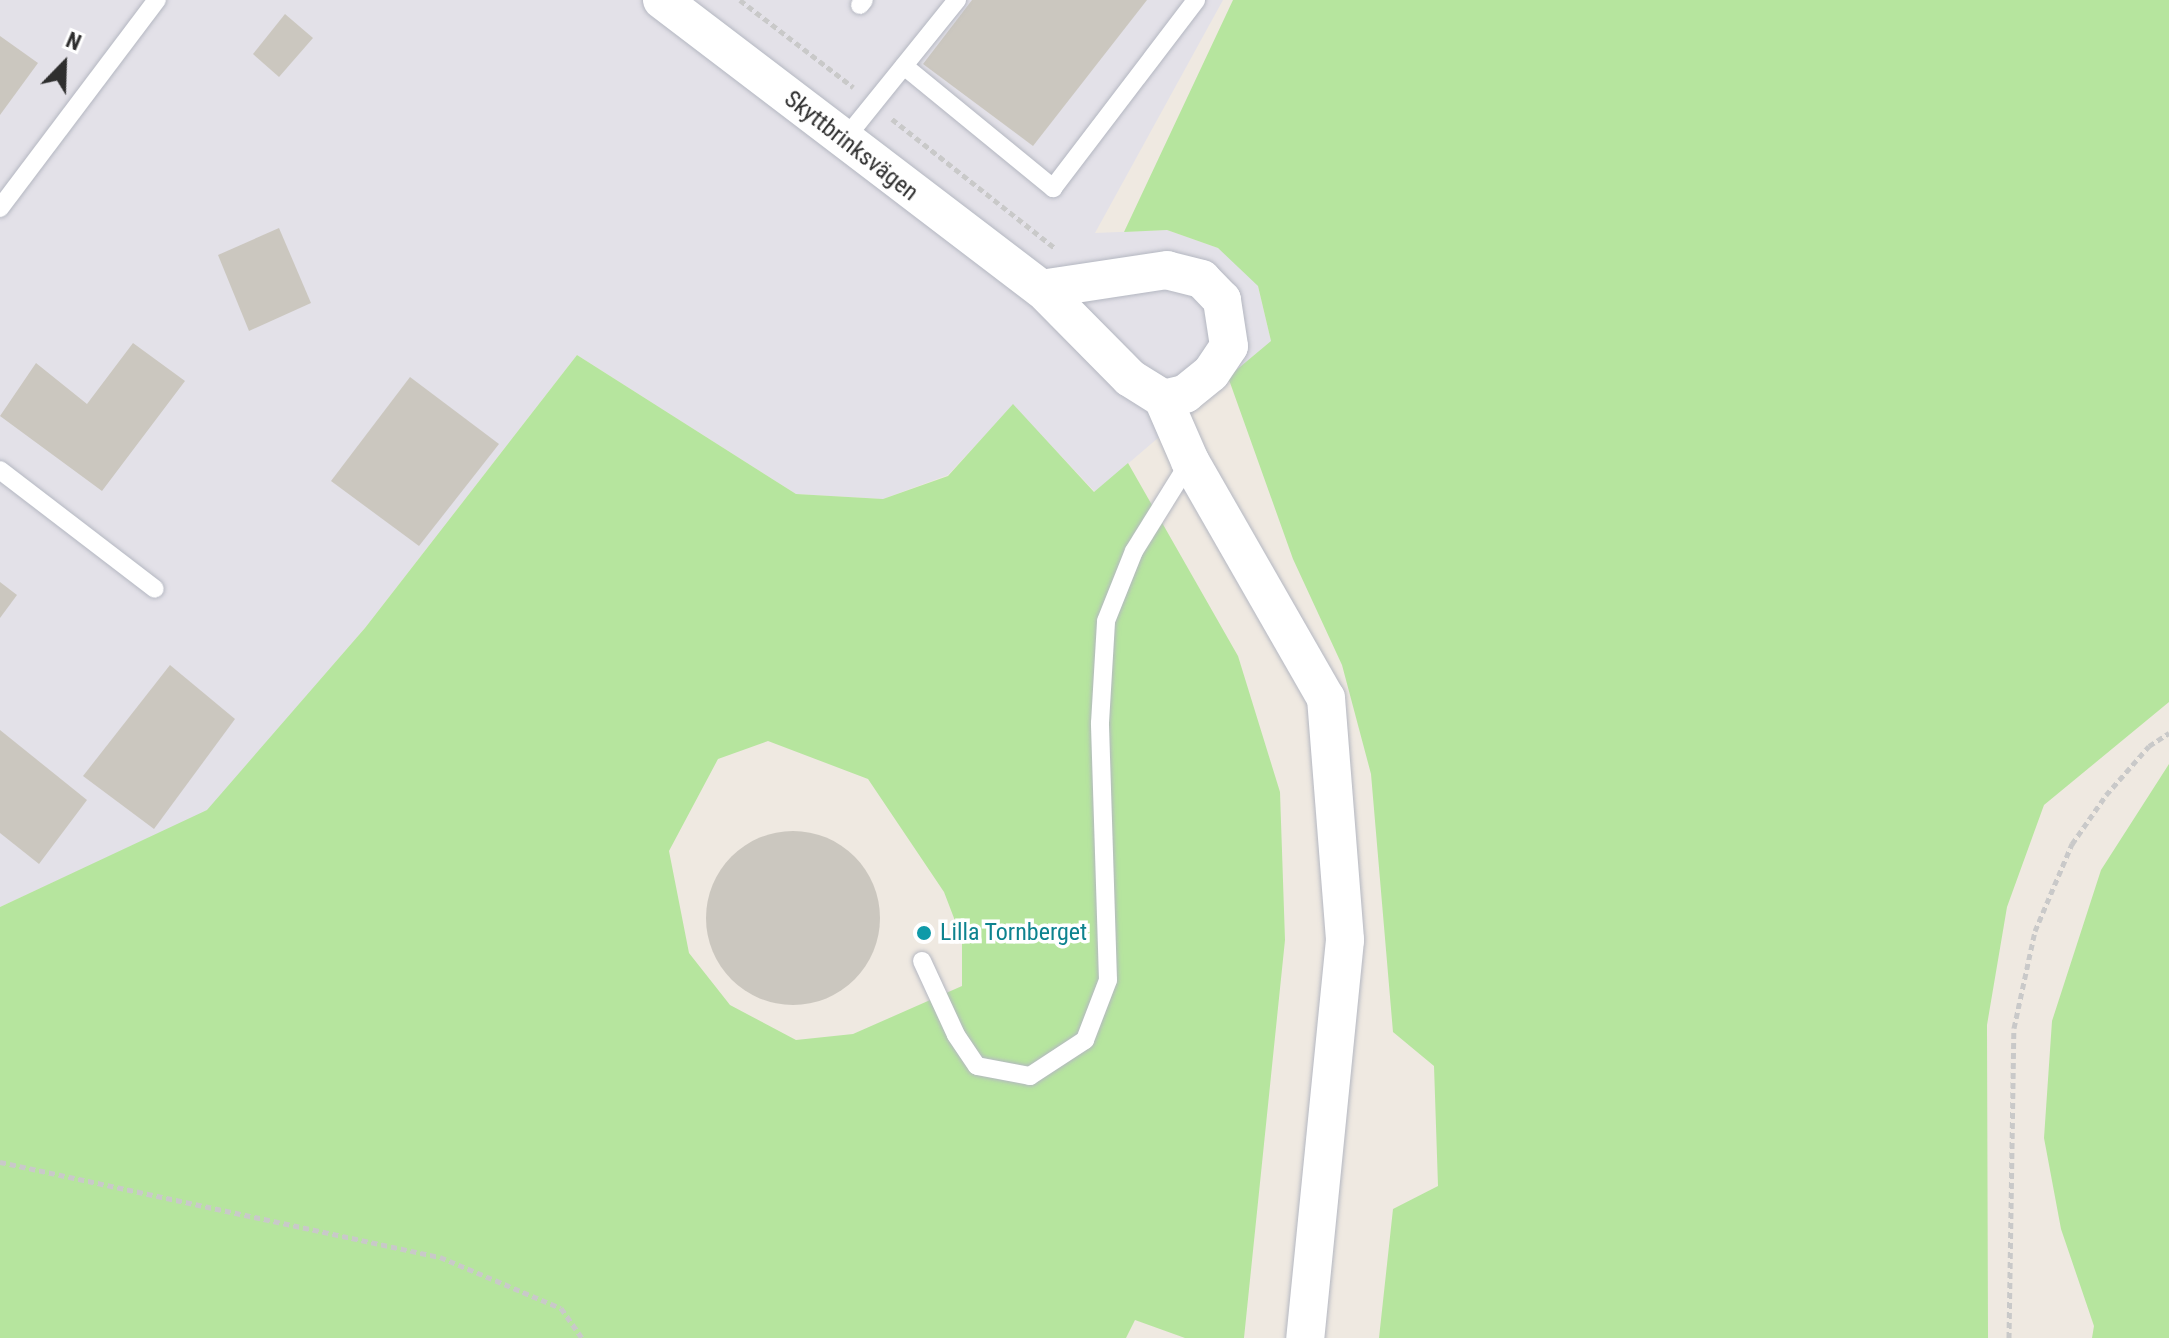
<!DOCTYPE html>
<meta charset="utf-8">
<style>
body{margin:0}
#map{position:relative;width:2169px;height:1338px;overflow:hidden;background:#efe9e1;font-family:"Roboto Condensed",sans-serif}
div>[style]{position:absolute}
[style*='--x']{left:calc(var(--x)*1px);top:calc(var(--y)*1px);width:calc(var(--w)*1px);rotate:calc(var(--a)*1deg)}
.industrial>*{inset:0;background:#e3e1e8}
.green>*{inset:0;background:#b6e59e}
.building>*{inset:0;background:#cbc7bf}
.round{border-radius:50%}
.path>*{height:5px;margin-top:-2.5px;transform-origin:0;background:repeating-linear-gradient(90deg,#c9c9c9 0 6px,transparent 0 10px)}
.roads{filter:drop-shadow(0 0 2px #b4b7c1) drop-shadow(0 0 2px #b4b7c1)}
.service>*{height:18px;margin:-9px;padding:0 9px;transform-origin:9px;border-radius:9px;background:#fff}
.minor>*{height:38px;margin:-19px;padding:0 19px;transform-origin:19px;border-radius:19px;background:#fff}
.dots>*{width:22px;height:22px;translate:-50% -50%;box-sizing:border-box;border:4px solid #fff;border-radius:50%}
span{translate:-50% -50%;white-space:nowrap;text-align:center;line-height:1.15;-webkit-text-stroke:7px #fff;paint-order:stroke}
.street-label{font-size:24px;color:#2e2e2e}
.culture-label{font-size:24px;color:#0d838f}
.left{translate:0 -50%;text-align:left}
.north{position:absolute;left:24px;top:24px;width:80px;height:80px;-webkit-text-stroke:6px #fff;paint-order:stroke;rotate:23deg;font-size:22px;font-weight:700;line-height:32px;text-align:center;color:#2e2e2e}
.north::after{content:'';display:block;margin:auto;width:28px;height:36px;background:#2e2e2e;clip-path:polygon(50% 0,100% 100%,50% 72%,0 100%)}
</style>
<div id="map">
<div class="industrial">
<div style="clip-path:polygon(0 0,1223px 0,1095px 233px,1167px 230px,1218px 248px,1256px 278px,1271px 341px,1095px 492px,1013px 405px,948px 475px,883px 499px,796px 494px,577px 355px,365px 628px,207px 811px,0 907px)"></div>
</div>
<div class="green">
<div style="clip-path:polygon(1233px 0,2169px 0,2169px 702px,2044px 805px,2007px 907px,1987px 1025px,1988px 1338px,1379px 1338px,1393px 1209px,1438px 1186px,1434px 1066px,1393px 1032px,1371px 774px,1342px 665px,1293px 559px,1228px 377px,1271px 341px,1258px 286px,1218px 248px,1167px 230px,1124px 232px)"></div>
<div style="clip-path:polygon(evenodd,577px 355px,796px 494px,883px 499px,948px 476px,1013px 404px,1094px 492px,1128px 463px,1238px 656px,1280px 792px,1285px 940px,1244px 1338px,1185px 1338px,1135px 1320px,1126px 1338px,0 1338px,0 907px,207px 810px,365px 628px,577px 355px,768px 741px,868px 779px,944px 892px,962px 939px,962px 986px,853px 1034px,796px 1040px,730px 1005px,689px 953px,669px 851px,718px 759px,768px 741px)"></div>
<div style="clip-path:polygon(2169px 764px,2169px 1338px,2092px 1338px,2094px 1326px,2061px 1229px,2044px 1138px,2052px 1021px,2101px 870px)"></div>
</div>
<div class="building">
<div style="clip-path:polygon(972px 0,1147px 0,1033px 146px,923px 64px)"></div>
<div style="clip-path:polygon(285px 14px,313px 38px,279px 77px,253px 54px)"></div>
<div style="clip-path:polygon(0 36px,38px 63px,0 115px)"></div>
<div style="clip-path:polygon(279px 228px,311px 303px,249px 331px,218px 255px)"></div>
<div style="clip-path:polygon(133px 343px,185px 381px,102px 491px,0 416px,36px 363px,87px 404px)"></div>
<div style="clip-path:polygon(410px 377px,499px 444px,419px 546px,331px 481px)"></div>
<div style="clip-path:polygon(0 582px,17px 595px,0 618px)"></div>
<div style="clip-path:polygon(170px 665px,235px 719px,154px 829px,83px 776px)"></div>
<div style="clip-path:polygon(0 730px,87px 800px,39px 864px,0 833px)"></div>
<div class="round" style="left:706px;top:831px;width:174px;height:174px"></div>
</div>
<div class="path">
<div style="--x:740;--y:0;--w:143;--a:37.6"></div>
<div style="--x:892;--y:119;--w:209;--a:38.4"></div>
<div style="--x:0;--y:1162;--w:450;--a:12.2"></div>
<div style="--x:440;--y:1257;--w:131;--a:22.9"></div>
<div style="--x:561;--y:1308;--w:37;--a:55"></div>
<div style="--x:2009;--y:1338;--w:310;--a:-89.1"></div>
<div style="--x:2014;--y:1028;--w:99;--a:-77.8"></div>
<div style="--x:2035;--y:931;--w:95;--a:-67"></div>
<div style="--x:2072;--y:844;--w:60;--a:-55.2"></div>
<div style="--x:2106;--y:795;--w:65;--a:-48.7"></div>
<div style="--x:2149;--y:746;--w:24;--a:-33"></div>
</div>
<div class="roads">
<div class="service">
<div style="--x:860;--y:5;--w:6;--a:-51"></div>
<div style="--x:904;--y:66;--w:193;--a:39.3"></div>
<div style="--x:1053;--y:188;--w:236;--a:-52.7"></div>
<div style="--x:844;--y:140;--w:180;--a:-51.1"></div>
<div style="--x:0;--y:208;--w:261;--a:-53"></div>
<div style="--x:0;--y:470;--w:195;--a:37.5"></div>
<div style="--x:922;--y:961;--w:81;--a:65.3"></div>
<div style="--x:956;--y:1035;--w:37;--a:56"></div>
<div style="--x:977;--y:1066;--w:54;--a:10.7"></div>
<div style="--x:1030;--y:1076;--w:66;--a:-33.2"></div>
<div style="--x:1085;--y:1040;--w:64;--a:-69"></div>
<div style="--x:1108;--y:980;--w:257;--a:-91.8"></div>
<div style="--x:1100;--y:723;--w:102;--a:-86.6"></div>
<div style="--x:1106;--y:621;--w:75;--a:-68.2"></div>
<div style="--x:1134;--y:551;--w:106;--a:-58.1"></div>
</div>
<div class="minor">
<div style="--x:662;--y:0;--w:477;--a:37.3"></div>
<div style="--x:1042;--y:289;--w:125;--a:45.3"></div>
<div style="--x:1130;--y:378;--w:39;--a:32"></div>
<div style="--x:1163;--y:399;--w:23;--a:-13"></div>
<div style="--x:1185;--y:394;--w:33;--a:-39"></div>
<div style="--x:1211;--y:373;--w:32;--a:-56"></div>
<div style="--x:1229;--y:346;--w:47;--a:-98.7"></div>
<div style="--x:1222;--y:300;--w:29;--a:-134"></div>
<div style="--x:1202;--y:279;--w:36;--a:-166"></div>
<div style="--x:1167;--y:270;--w:126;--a:171.4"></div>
<div style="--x:1163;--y:399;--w:68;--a:66.5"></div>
<div style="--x:1190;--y:461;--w:273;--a:60.2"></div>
<div style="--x:1326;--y:698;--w:243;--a:85.5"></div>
<div style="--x:1345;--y:940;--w:400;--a:95.7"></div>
</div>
</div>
<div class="dots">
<div style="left:924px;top:933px;background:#0f9aa8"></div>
</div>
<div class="street-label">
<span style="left:851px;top:146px;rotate:38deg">Skyttbrinksvägen</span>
</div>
<div class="culture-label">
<span class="left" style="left:940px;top:933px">Lilla Tornberget</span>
</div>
<div class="north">N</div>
</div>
